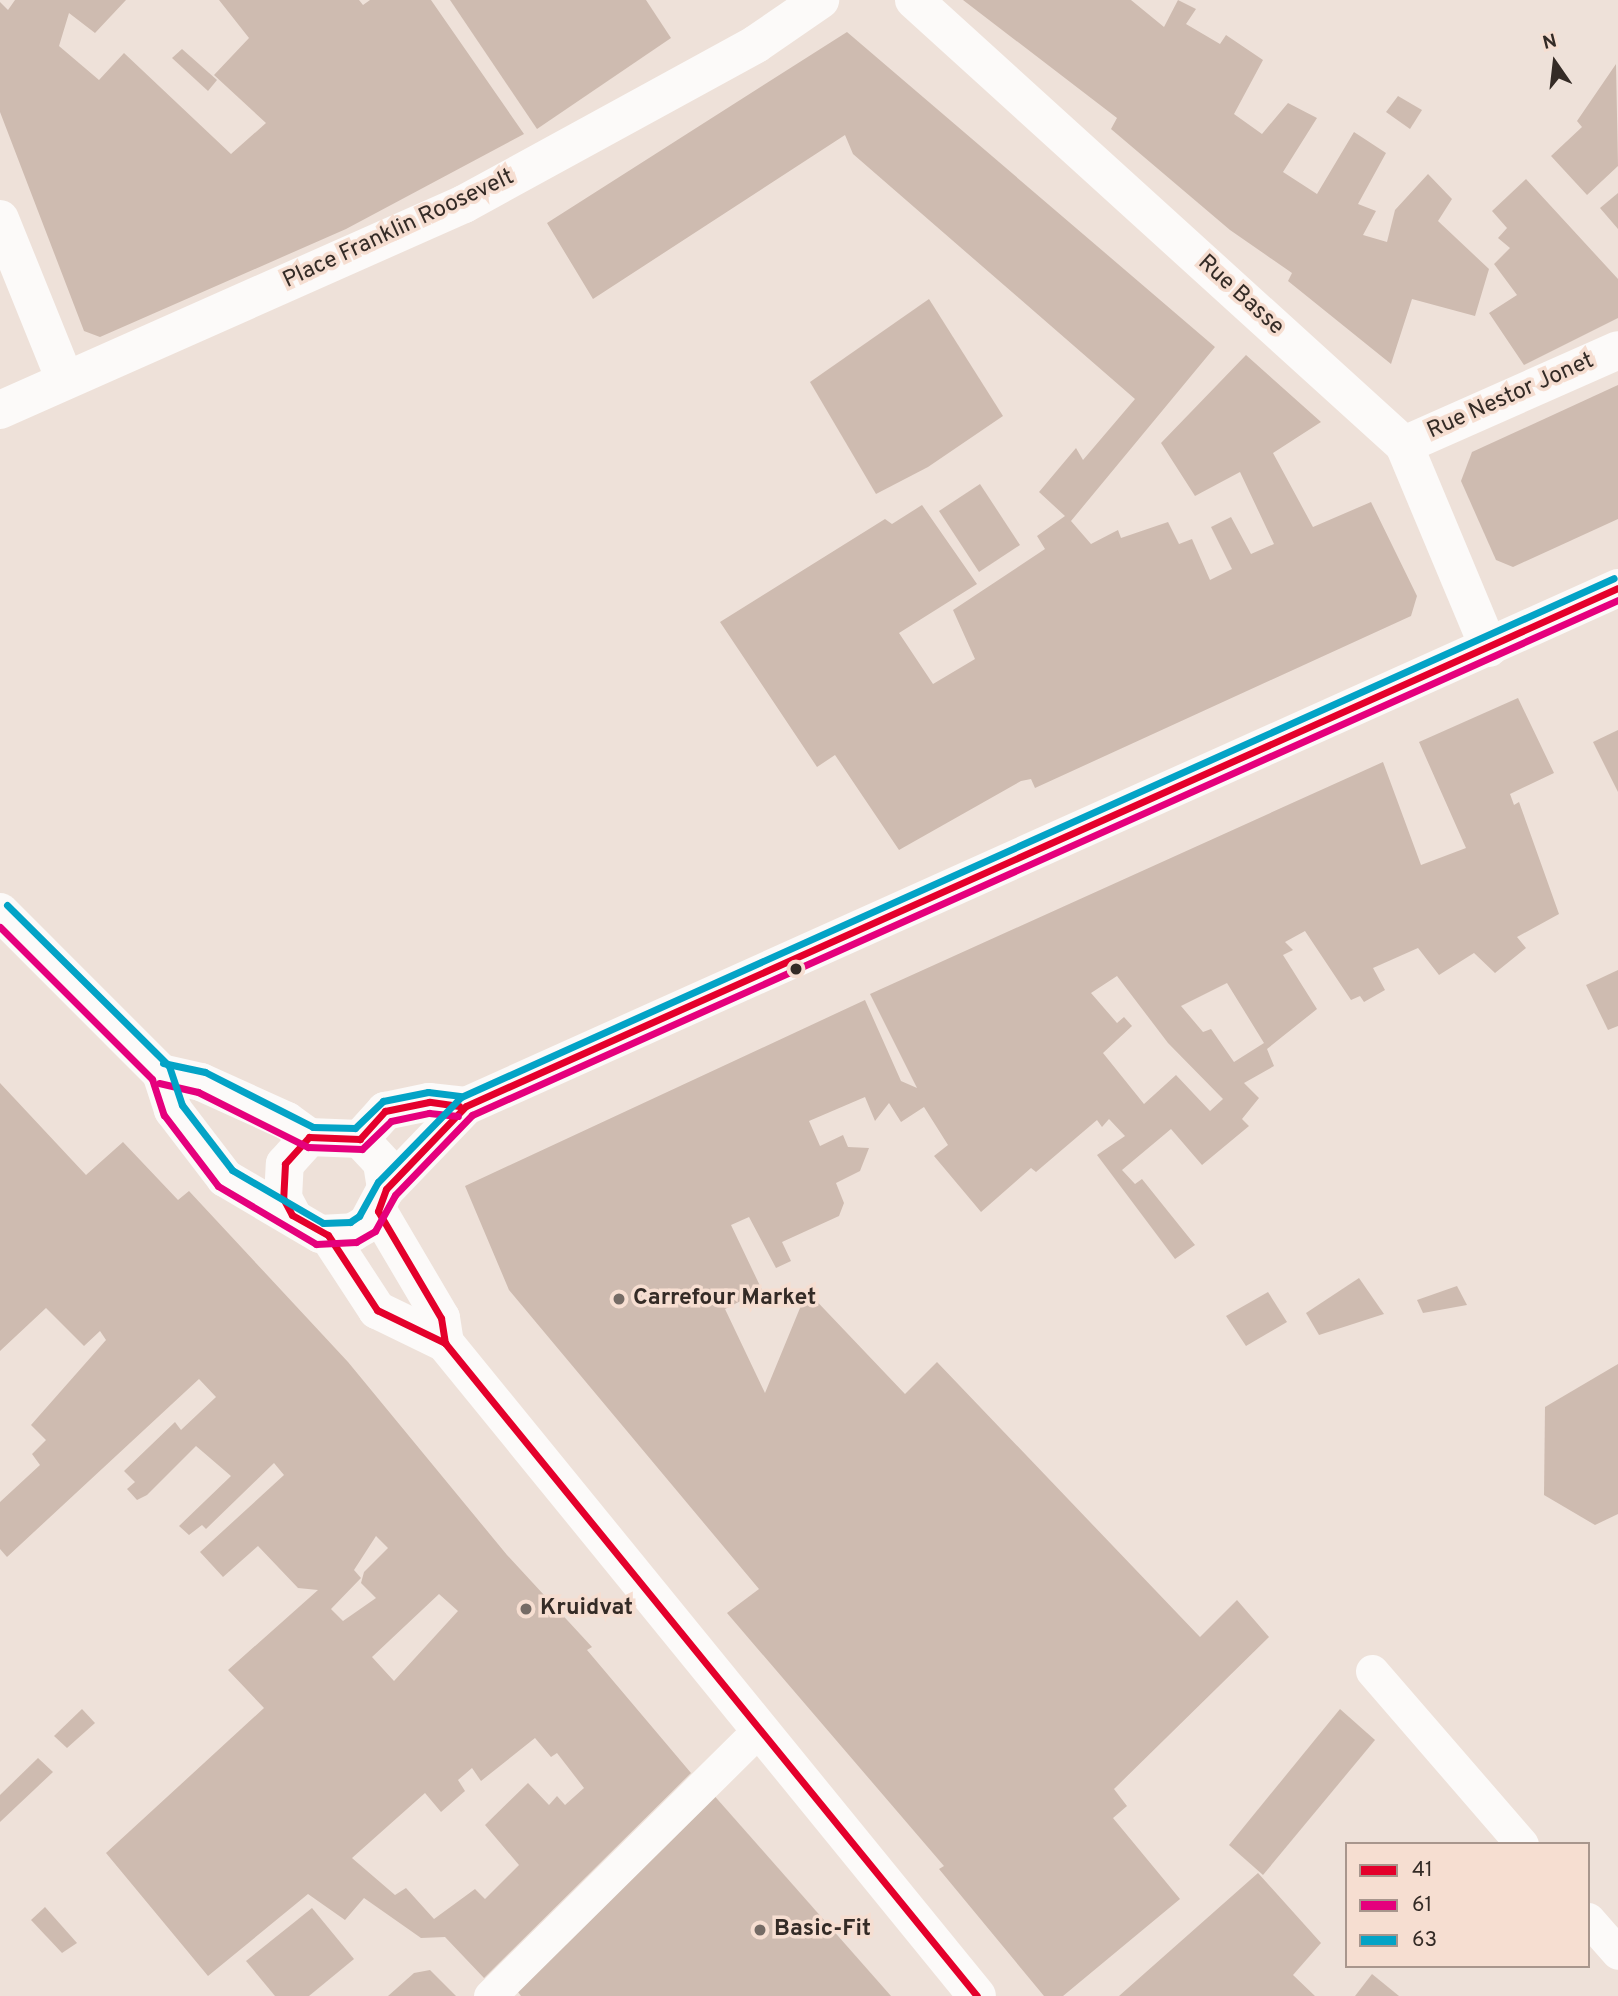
<!DOCTYPE html>
<style>
body{margin:0}
#map{position:relative;width:1618px;height:1996px;overflow:hidden;background:#eee1d9;font-family:Overpass,sans-serif}
div>[style]{position:absolute}
[style*='--x']{left:calc(var(--x)*1px);top:calc(var(--y)*1px);width:calc(var(--w)*1px);rotate:calc(var(--a)*1deg)}
.building>*{inset:0;background:#cebbb0}
.lane>*{height:33px;margin:-16.5px;padding:0 16.5px;transform-origin:16.5px;border-radius:16.5px;background:#fcfaf9}
.street>*{height:38px;margin:-19px;padding:0 19px;transform-origin:19px;border-radius:19px;background:#fcfaf9}
.secondary>*{height:38px;margin:-19px;padding:0 19px;transform-origin:19px;border-radius:19px;background:#fcfaf9}
.bus-1>*{height:7px;margin:-3.5px;padding:0 3.5px;transform-origin:3.5px;border-radius:3.5px;background:#e4002b}
.bus-2>*{height:7px;margin:-3.5px;padding:0 3.5px;transform-origin:3.5px;border-radius:3.5px;background:#e5007d}
.bus-3>*{height:7px;margin:-3.5px;padding:0 3.5px;transform-origin:3.5px;border-radius:3.5px;background:#03a3c6}
.dots>*{width:19px;height:19px;translate:-50% -50%;box-sizing:border-box;border:4px solid #f6ded1;border-radius:50%}
span{translate:-50% -50%;white-space:nowrap;text-align:center;line-height:1.15;-webkit-text-stroke:7px #f6ded1;paint-order:stroke}
.street-label{font-size:23px;color:#342b26}
.poi-label{font-size:23px;color:#342b26;font-weight:700}
.left{translate:0 -50%;text-align:left}
.legend{position:absolute;left:1345px;top:1842px;width:245px;height:126px;box-sizing:border-box;background:#f6ded1;border:2px solid #a8968d;margin:0;padding:9px 12px;list-style:none;font-size:21px;color:#342b26}
.legend li{display:flex;align-items:center;gap:14px;height:35px}
.legend b{width:35px;border:2px solid #a8968d}
.north{position:absolute;left:1520px;top:28px;width:70px;height:70px;-webkit-text-stroke:5px #f6ded1;paint-order:stroke;rotate:346deg;font-size:19px;font-weight:700;line-height:28px;text-align:center;color:#342b26}
.north::after{content:'';display:block;margin:auto;width:24px;height:32px;background:#342b26;clip-path:polygon(50% 0,100% 100%,50% 72%,0 100%)}
</style>
<div id="map">
<div class="building">
<div style="clip-path:polygon(15px 0,126px 0,95px 33px,69px 13px,59px 46px,99px 80px,124px 53px,231px 154px,266px 123px,214px 75px,249px 38px,219px 0,359px 0,363px 5px,370px 0,431px 0,524px 134px,346px 229px,100px 337px,84px 331px,0 112px,0 2px,8px 10px)"></div>
<div style="clip-path:polygon(450px 0,646px 0,671px 38px,537px 129px)"></div>
<div style="clip-path:polygon(963px 0,1131px 0,1164px 27px,1178px 0,1196px 9px,1186px 24px,1220px 44px,1226px 35px,1263px 60px,1234px 114px,1262px 134px,1288px 103px,1317px 118px,1283px 172px,1317px 194px,1354px 132px,1386px 153px,1358px 204px,1376px 211px,1363px 235px,1387px 242px,1395px 210px,1428px 174px,1452px 199px,1438px 221px,1489px 269px,1475px 316px,1412px 299px,1391px 364px,1288px 281px,1292px 273px,1230px 230px,1111px 129px,1117px 118px)"></div>
<div style="clip-path:polygon(847px 32px,1215px 347px,1071px 521px,1091px 544px,1118px 530px,1121px 538px,1168px 522px,1179px 544px,1192px 539px,1210px 580px,1232px 569px,1211px 527px,1231px 517px,1251px 554px,1274px 544px,1240px 472px,1195px 496px,1161px 443px,1246px 355px,1321px 422px,1273px 453px,1313px 527px,1371px 502px,1417px 596px,1411px 616px,1035px 788px,1031px 779px,1021px 781px,899px 850px,835px 755px,817px 767px,720px 622px,885px 519px,892px 524px,922px 505px,977px 584px,899px 633px,933px 684px,975px 659px,953px 610px,1045px 549px,1037px 536px,1065px 516px,1039px 492px,1076px 448px,1083px 460px,1135px 399px,853px 154px,845px 135px,593px 299px,547px 223px)"></div>
<div style="clip-path:polygon(182px 49px,217px 80px,208px 91px,172px 58px)"></div>
<div style="clip-path:polygon(1616px 64px,1618px 166px,1587px 195px,1551px 156px,1582px 127px,1577px 121px)"></div>
<div style="clip-path:polygon(1398px 96px,1422px 110px,1410px 129px,1386px 112px)"></div>
<div style="clip-path:polygon(1526px 179px,1618px 279px,1618px 318px,1524px 365px,1489px 313px,1517px 295px,1494px 264px,1510px 248px,1498px 238px,1507px 228px,1492px 211px)"></div>
<div style="clip-path:polygon(1618px 193px,1618px 229px,1600px 208px)"></div>
<div style="clip-path:polygon(929px 299px,1003px 416px,928px 467px,876px 494px,810px 382px)"></div>
<div style="clip-path:polygon(1618px 385px,1618px 519px,1513px 567px,1496px 560px,1461px 481px,1472px 452px)"></div>
<div style="clip-path:polygon(980px 484px,1020px 545px,979px 572px,939px 511px)"></div>
<div style="clip-path:polygon(evenodd,1518px 698px,1554px 773px,1510px 794px,1514px 805px,1519px 802px,1559px 914px,1517px 937px,1526px 948px,1495px 973px,1474px 953px,1439px 975px,1418px 948px,1373px 968px,1385px 990px,1364px 1002px,1360px 996px,1351px 1000px,1305px 931px,1285px 942px,1293px 950px,1283px 955px,1317px 1009px,1267px 1049px,1274px 1066px,1244px 1083px,1259px 1098px,1242px 1119px,1249px 1126px,1202px 1165px,1171px 1129px,1122px 1170px,1135px 1184px,1142px 1179px,1195px 1245px,1175px 1259px,1097px 1155px,1125px 1136px,1109px 1119px,1102px 1127px,1097px 1120px,1036px 1172px,1031px 1168px,981px 1212px,934px 1156px,948px 1145px,924px 1107px,901px 1122px,889px 1103px,875px 1121px,865px 1097px,809px 1121px,820px 1146px,843px 1135px,848px 1147px,869px 1148px,860px 1171px,836px 1183px,844px 1203px,839px 1216px,782px 1242px,791px 1261px,776px 1268px,749px 1217px,731px 1225px,762px 1290px,725px 1309px,765px 1393px,807px 1291px,905px 1394px,937px 1362px,1200px 1637px,1237px 1600px,1269px 1637px,1114px 1789px,1127px 1806px,1113px 1818px,1180px 1899px,1063px 1996px,1044px 1996px,939px 1869px,944px 1866px,727px 1613px,759px 1589px,509px 1290px,465px 1186px,865px 1000px,901px 1081px,917px 1088px,870px 994px,1383px 762px,1421px 865px,1466px 848px,1419px 742px,1518px 698px,1117px 976px,1168px 1043px,1223px 1099px,1210px 1111px,1176px 1075px,1144px 1104px,1103px 1053px,1132px 1026px,1124px 1017px,1117px 1023px,1091px 993px,1117px 976px,1518px 698px,1227px 983px,1264px 1043px,1234px 1062px,1211px 1029px,1203px 1032px,1181px 1006px,1227px 983px)"></div>
<div style="clip-path:polygon(1618px 730px,1618px 792px,1593px 742px)"></div>
<div style="clip-path:polygon(1618px 970px,1618px 1026px,1608px 1030px,1586px 985px)"></div>
<div style="clip-path:polygon(evenodd,0 1083px,86px 1175px,123px 1142px,178px 1200px,189px 1191px,348px 1362px,507px 1555px,592px 1647px,587px 1650px,691px 1773px,484px 1978px,445px 1937px,421px 1938px,364px 1898px,345px 1920px,308px 1894px,208px 1976px,106px 1853px,264px 1708px,228px 1670px,318px 1590px,298px 1588px,258px 1546px,223px 1577px,200px 1552px,284px 1475px,274px 1463px,206px 1529px,202px 1525px,189px 1535px,179px 1526px,231px 1476px,196px 1446px,147px 1495px,137px 1500px,127px 1489px,135px 1482px,124px 1471px,175px 1422px,181px 1430px,216px 1397px,199px 1379px,7px 1557px,0 1549px,0 1502px,40px 1465px,32px 1454px,46px 1440px,31px 1425px,106px 1340px,100px 1331px,84px 1346px,46px 1308px,0 1351px,0 1083px,376px 1536px,388px 1548px,364px 1572px,361px 1583px,376px 1598px,343px 1621px,331px 1609px,361px 1578px,354px 1570px,376px 1536px,0 1083px,439px 1594px,458px 1611px,394px 1681px,372px 1657px,439px 1594px,0 1083px,535px 1738px,551px 1757px,557px 1753px,584px 1788px,565px 1805px,557px 1796px,549px 1805px,528px 1783px,485px 1825px,519px 1865px,485px 1899px,475px 1889px,434px 1919px,406px 1888px,395px 1895px,352px 1858px,425px 1793px,441px 1812px,465px 1791px,458px 1780px,472px 1768px,481px 1781px,535px 1738px)"></div>
<div style="clip-path:polygon(1359px 1278px,1384px 1314px,1319px 1335px,1306px 1313px)"></div>
<div style="clip-path:polygon(1457px 1286px,1467px 1305px,1423px 1313px,1417px 1300px)"></div>
<div style="clip-path:polygon(1268px 1292px,1287px 1322px,1246px 1346px,1226px 1316px)"></div>
<div style="clip-path:polygon(1618px 1364px,1618px 1514px,1595px 1525px,1544px 1495px,1545px 1407px)"></div>
<div style="clip-path:polygon(82px 1709px,95px 1723px,67px 1748px,54px 1736px)"></div>
<div style="clip-path:polygon(1340px 1709px,1375px 1740px,1263px 1875px,1229px 1845px)"></div>
<div style="clip-path:polygon(38px 1758px,53px 1772px,0 1822px,0 1795px)"></div>
<div style="clip-path:polygon(711px 1792px,891px 1996px,521px 1996px,515px 1988px)"></div>
<div style="clip-path:polygon(1258px 1873px,1321px 1943px,1293px 1975px,1315px 1996px,1119px 1996px)"></div>
<div style="clip-path:polygon(45px 1907px,77px 1943px,62px 1953px,31px 1920px)"></div>
<div style="clip-path:polygon(312px 1908px,354px 1959px,309px 1996px,275px 1996px,246px 1961px)"></div>
<div style="clip-path:polygon(430px 1970px,456px 1996px,388px 1996px,414px 1973px)"></div>
<div style="clip-path:polygon(1372px 1974px,1399px 1996px,1355px 1996px)"></div>
</div>
<div class="lane">
<div style="--x:1372;--y:1671;--w:229;--a:49.1"></div>
<div style="--x:1588;--y:1919;--w:45;--a:48.6"></div>
<div style="--x:490;--y:1996;--w:380;--a:-44.7"></div>
</div>
<div class="street">
<div style="--x:914;--y:0;--w:662;--a:42.24"></div>
<div style="--x:1404;--y:445;--w:220;--a:67.3"></div>
<div style="--x:0;--y:219;--w:174;--a:68"></div>
<div style="--x:0;--y:410;--w:508;--a:-23.94"></div>
<div style="--x:464;--y:204;--w:333;--a:-28.7"></div>
<div style="--x:756;--y:44;--w:78;--a:-34.5"></div>
<div style="--x:1404;--y:445;--w:234;--a:-23.9"></div>
</div>
<div class="secondary">
<div style="--x:0;--y:912;--w:228;--a:45"></div>
<div style="--x:161;--y:1073;--w:39;--a:72"></div>
<div style="--x:173;--y:1110;--w:86;--a:52.6"></div>
<div style="--x:225;--y:1178;--w:110;--a:30.5"></div>
<div style="--x:320;--y:1234;--w:33;--a:-3"></div>
<div style="--x:353;--y:1232;--w:16;--a:-30"></div>
<div style="--x:367;--y:1224;--w:40;--a:-62"></div>
<div style="--x:386;--y:1189;--w:115;--a:-46.1"></div>
<div style="--x:466;--y:1106;--w:1263;--a:-24.21"></div>
<div style="--x:161;--y:1073;--w:41;--a:12.7"></div>
<div style="--x:201;--y:1082;--w:94;--a:24.4"></div>
<div style="--x:287;--y:1121;--w:27;--a:36"></div>
<div style="--x:360;--y:1139;--w:38;--a:-48"></div>
<div style="--x:385;--y:1111;--w:45;--a:-11.6"></div>
<div style="--x:429;--y:1102;--w:37;--a:6"></div>
<div style="--x:378;--y:1211;--w:124;--a:59.5"></div>
<div style="--x:441;--y:1318;--w:25;--a:81"></div>
<div style="--x:292;--y:1215;--w:19;--a:-118"></div>
<div style="--x:283;--y:1198;--w:34;--a:-87"></div>
<div style="--x:285;--y:1164;--w:36;--a:-48"></div>
<div style="--x:309;--y:1137;--w:51;--a:2.2"></div>
<div style="--x:360;--y:1139;--w:33;--a:47"></div>
<div style="--x:382;--y:1163;--w:26;--a:81"></div>
<div style="--x:328;--y:1235;--w:90;--a:56.8"></div>
<div style="--x:377;--y:1310;--w:76;--a:25.9"></div>
<div style="--x:445;--y:1343;--w:842;--a:50.83"></div>
</div>
<div class="bus-1">
<div style="--x:459;--y:1106;--w:30;--a:-172"></div>
<div style="--x:429;--y:1102;--w:45;--a:168.4"></div>
<div style="--x:385;--y:1111;--w:38;--a:132"></div>
<div style="--x:360;--y:1139;--w:51;--a:-177.8"></div>
<div style="--x:309;--y:1137;--w:36;--a:132"></div>
<div style="--x:285;--y:1164;--w:34;--a:93"></div>
<div style="--x:283;--y:1198;--w:19;--a:62"></div>
<div style="--x:292;--y:1215;--w:41;--a:29.1"></div>
<div style="--x:328;--y:1235;--w:90;--a:56.8"></div>
<div style="--x:377;--y:1310;--w:76;--a:25.9"></div>
<div style="--x:445;--y:1343;--w:842;--a:50.83"></div>
<div style="--x:445;--y:1343;--w:25;--a:-99"></div>
<div style="--x:441;--y:1318;--w:124;--a:-120.5"></div>
<div style="--x:378;--y:1211;--w:23;--a:-70"></div>
<div style="--x:386;--y:1189;--w:115;--a:-46.1"></div>
<div style="--x:466;--y:1106;--w:1263;--a:-24.21"></div>
</div>
<div class="bus-2">
<div style="--x:0;--y:927;--w:215;--a:45"></div>
<div style="--x:152;--y:1079;--w:38;--a:72"></div>
<div style="--x:164;--y:1115;--w:89;--a:52.7"></div>
<div style="--x:218;--y:1186;--w:114;--a:30.6"></div>
<div style="--x:316;--y:1244;--w:40;--a:-2.9"></div>
<div style="--x:356;--y:1242;--w:22;--a:-30"></div>
<div style="--x:375;--y:1231;--w:41;--a:-60.9"></div>
<div style="--x:395;--y:1195;--w:111;--a:-46.1"></div>
<div style="--x:472;--y:1115;--w:1256;--a:-24.2"></div>
<div style="--x:159;--y:1083;--w:40;--a:13"></div>
<div style="--x:198;--y:1092;--w:123;--a:26.6"></div>
<div style="--x:308;--y:1147;--w:54;--a:2.1"></div>
<div style="--x:362;--y:1149;--w:40;--a:-44"></div>
<div style="--x:391;--y:1121;--w:39;--a:-12"></div>
<div style="--x:429;--y:1113;--w:29;--a:6"></div>
</div>
<div class="bus-3">
<div style="--x:7;--y:905;--w:228;--a:44.8"></div>
<div style="--x:169;--y:1066;--w:41;--a:71.6"></div>
<div style="--x:182;--y:1105;--w:82;--a:52.4"></div>
<div style="--x:232;--y:1170;--w:105;--a:30.2"></div>
<div style="--x:323;--y:1223;--w:27;--a:-2"></div>
<div style="--x:350;--y:1222;--w:11;--a:-34"></div>
<div style="--x:359;--y:1216;--w:39;--a:-61"></div>
<div style="--x:378;--y:1182;--w:119;--a:-45.7"></div>
<div style="--x:461;--y:1097;--w:1264;--a:-24.23"></div>
<div style="--x:163;--y:1063;--w:43;--a:12.1"></div>
<div style="--x:205;--y:1072;--w:121;--a:27"></div>
<div style="--x:313;--y:1127;--w:42;--a:1.4"></div>
<div style="--x:355;--y:1128;--w:39;--a:-44"></div>
<div style="--x:383;--y:1101;--w:46;--a:-11.3"></div>
<div style="--x:428;--y:1092;--w:32;--a:7"></div>
</div>
<div class="dots">
<div style="left:796px;top:969px;background:#342b26"></div>
<div style="left:619px;top:1299px;background:#756b65"></div>
<div style="left:526px;top:1609px;background:#756b65"></div>
<div style="left:760px;top:1930px;background:#756b65"></div>
</div>
<div class="street-label">
<span style="left:399px;top:230px;rotate:-25deg">Place Franklin Roosevelt</span>
<span style="left:1240px;top:296px;rotate:42deg">Rue Basse</span>
<span style="left:1511px;top:397px;rotate:-24deg">Rue Nestor Jonet</span>
</div>
<div class="poi-label">
<span class="left" style="left:633px;top:1299px">Carrefour Market</span>
<span class="left" style="left:540px;top:1609px">Kruidvat</span>
<span class="left" style="left:774px;top:1930px">Basic-Fit</span>
</div>
<ul class="legend">
<li><b style="height:9px;background:#e4002b"></b>41</li>
<li><b style="height:9px;background:#e5007d"></b>61</li>
<li><b style="height:9px;background:#03a3c6"></b>63</li>
</ul>
<div class="north">N</div>
</div>
